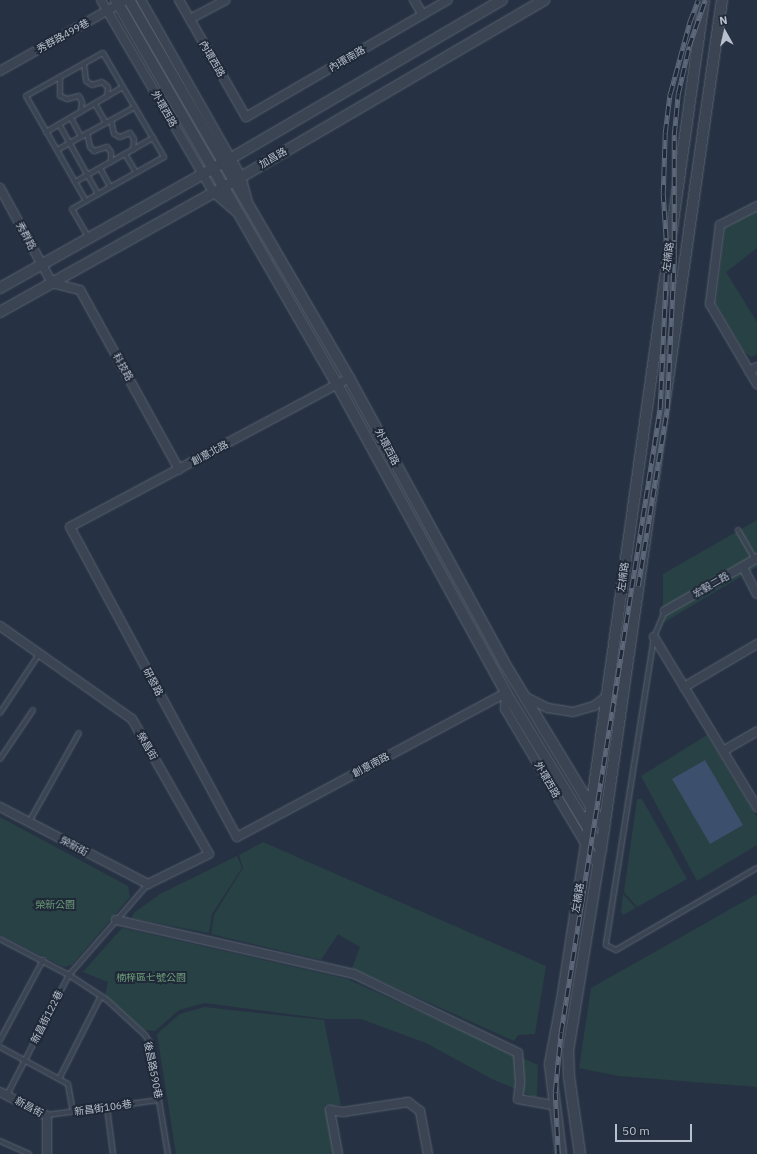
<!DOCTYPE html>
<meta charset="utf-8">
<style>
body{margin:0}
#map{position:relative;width:757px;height:1154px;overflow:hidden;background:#263243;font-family:"IBM Plex Sans","Noto Sans TC",sans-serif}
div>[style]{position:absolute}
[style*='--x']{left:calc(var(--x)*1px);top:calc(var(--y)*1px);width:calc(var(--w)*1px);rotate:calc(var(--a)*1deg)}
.green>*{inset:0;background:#284144}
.water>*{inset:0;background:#3c4f6c}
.roads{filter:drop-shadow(0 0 1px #596270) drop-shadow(0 0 1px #596270)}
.service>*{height:4px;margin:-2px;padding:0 2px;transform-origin:2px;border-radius:2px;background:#3b4453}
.minor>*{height:8px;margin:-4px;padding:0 4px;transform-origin:4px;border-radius:4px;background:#3b4453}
.tertiary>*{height:10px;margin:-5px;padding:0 5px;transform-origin:5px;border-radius:5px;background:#3b4453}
.rail>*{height:4.5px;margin-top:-2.25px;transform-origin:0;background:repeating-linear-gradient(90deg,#1f2938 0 9px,#5d687a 0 18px);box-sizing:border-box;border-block:1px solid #5d687a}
span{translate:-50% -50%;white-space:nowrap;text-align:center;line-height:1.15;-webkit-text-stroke:4px #1f2938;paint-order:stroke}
.street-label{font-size:10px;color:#b8c0cd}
.park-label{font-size:10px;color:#6f9e7a}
.north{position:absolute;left:705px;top:12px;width:40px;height:40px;-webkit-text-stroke:3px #1f2938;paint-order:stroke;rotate:352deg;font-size:11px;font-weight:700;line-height:16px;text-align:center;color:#b8c0cd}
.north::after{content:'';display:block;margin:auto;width:14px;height:18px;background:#b8c0cd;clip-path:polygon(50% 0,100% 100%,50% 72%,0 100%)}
.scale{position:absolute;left:615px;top:1124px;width:77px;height:18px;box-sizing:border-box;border:2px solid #b8c0cd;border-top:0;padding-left:5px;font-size:12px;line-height:14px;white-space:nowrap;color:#b8c0cd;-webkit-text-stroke:3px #1f2938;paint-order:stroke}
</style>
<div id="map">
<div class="green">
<div style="clip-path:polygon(757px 210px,757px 248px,726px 272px,757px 322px,757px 354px,751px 357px,744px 352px,716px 303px,725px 228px)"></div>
<div style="clip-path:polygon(757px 520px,757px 567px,663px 623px,663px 574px)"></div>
<div style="clip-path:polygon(707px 735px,757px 817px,757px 845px,697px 881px,641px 776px)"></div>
<div style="clip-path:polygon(637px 799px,642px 799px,687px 879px,637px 907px,624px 892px)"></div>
<div style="clip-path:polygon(0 817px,128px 886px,130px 897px,72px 965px,64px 967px,0 935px)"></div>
<div style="clip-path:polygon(263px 842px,546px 966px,535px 1034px,518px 1035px,514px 1041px,352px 968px,360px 947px,338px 934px,321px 960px,211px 934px,214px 915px,243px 868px,239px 855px)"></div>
<div style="clip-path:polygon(237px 856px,242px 868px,212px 914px,209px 933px,131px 918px,135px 912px,160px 894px)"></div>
<div style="clip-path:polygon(623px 894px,636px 908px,623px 915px,621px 912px)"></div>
<div style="clip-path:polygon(757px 894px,757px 1087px,619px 1076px,579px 1068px,591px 988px)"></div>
<div style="clip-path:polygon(122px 928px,347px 979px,538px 1065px,537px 1098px,492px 1079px,426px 1043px,361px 1019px,327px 1019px,205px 1003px,179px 1010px,155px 1031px,144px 1030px,105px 995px,108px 982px,83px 972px)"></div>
<div style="clip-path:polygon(204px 1007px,324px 1020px,341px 1105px,325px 1105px,334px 1154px,176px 1154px,157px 1034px,180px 1014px)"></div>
</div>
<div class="water">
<div style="clip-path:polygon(705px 760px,743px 825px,710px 844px,672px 779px)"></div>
</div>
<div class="roads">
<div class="service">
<div style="--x:84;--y:64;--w:17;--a:83"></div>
<div style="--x:86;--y:81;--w:7;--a:34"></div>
<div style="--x:92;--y:85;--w:10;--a:-17"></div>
<div style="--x:102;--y:82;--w:8;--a:40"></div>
<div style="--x:108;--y:87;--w:10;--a:96"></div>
<div style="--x:60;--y:77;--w:19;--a:90"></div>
<div style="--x:60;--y:96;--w:8;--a:23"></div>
<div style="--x:67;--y:99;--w:12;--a:-14"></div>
<div style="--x:79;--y:96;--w:7;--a:63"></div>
<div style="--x:82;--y:102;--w:10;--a:96"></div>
<div style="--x:95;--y:104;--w:22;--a:60"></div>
<div style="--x:71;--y:118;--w:21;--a:62"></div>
<div style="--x:111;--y:120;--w:14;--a:78"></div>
<div style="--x:114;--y:134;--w:7;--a:27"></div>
<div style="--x:120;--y:137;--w:11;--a:-22"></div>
<div style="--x:130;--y:133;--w:7;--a:56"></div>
<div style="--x:134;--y:139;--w:11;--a:95"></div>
<div style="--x:59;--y:124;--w:80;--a:60.9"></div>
<div style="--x:46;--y:132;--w:89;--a:-30.3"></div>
<div style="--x:87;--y:133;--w:14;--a:78"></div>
<div style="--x:90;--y:147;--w:6;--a:45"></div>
<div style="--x:94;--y:151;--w:14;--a:-17"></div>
<div style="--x:107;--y:147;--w:6;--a:51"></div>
<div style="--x:111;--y:152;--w:10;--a:90"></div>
<div style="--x:57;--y:150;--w:89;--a:-28.9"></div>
<div style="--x:125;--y:154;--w:21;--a:59"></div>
<div style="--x:100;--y:168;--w:21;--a:62"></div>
<div style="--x:75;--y:182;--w:90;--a:-29.4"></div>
<div style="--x:86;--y:201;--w:121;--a:-119.7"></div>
<div style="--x:26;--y:96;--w:88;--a:-29.2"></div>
<div style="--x:103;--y:53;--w:121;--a:59.6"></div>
<div style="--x:164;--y:157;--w:76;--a:150.7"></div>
<div style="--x:98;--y:194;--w:14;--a:150"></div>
<div style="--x:86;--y:201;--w:16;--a:150"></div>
<div style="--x:72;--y:209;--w:34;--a:60"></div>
<div style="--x:738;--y:530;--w:34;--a:60"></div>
<div style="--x:665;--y:611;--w:28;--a:113"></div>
<div style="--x:654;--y:637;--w:312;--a:98.9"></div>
<div style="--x:606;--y:945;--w:11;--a:27"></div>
<div style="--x:616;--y:950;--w:163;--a:-30.2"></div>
<div style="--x:0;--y:713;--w:71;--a:-56.5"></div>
<div style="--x:0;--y:759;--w:59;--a:-56"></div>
<div style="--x:29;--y:822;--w:102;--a:-60.7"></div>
<div style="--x:0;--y:939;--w:78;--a:27.6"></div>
<div style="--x:69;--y:975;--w:45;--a:33.3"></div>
<div style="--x:107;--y:1000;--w:52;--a:42.6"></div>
<div style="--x:145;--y:1035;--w:7;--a:56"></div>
<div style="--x:149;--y:1041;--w:115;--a:80.5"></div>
<div style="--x:0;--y:1040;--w:91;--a:-61.7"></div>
<div style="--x:0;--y:1047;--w:77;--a:28.6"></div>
<div style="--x:68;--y:1084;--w:28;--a:80"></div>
<div style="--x:59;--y:1079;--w:93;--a:-63.2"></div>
<div style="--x:7;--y:1095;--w:135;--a:-62.7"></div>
<div style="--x:69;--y:975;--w:121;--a:-49"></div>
<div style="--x:107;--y:1107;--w:47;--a:82.7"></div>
<div style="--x:47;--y:1115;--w:113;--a:-7.6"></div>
<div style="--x:0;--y:1141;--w:32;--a:24"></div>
</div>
<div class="minor">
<div style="--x:101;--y:0;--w:222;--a:59.7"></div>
<div style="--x:213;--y:192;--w:29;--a:41"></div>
<div style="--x:141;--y:0;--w:202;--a:60.4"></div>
<div style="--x:241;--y:176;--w:24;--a:75"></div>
<div style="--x:179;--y:0;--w:135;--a:60.2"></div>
<div style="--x:246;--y:117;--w:233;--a:-30.1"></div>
<div style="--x:414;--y:0;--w:17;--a:59"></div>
<div style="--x:190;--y:19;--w:40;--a:-28"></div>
<div style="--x:0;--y:71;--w:142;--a:-29.4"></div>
<div style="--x:0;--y:188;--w:108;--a:61.3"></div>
<div style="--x:52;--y:283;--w:29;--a:14"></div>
<div style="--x:80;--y:290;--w:205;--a:61.1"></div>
<div style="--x:757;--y:206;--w:42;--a:152.8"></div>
<div style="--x:720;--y:225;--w:80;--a:97.2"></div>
<div style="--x:710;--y:304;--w:93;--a:59.6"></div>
<div style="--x:749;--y:371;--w:9;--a:-27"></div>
<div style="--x:349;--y:378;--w:316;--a:151.9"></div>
<div style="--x:70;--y:527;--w:352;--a:61.7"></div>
<div style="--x:237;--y:837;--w:305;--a:-28.2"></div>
<div style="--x:506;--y:693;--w:16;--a:94"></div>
<div style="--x:505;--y:709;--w:182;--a:59.2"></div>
<div style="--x:743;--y:567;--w:30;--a:63"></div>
<div style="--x:665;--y:611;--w:106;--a:-29.9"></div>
<div style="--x:0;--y:626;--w:161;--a:35.2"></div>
<div style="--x:132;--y:719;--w:155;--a:60.3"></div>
<div style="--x:209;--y:854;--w:68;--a:153.8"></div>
<div style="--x:148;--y:884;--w:167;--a:-152.5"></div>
<div style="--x:654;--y:637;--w:199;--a:58.8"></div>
<div style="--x:684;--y:687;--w:85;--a:-30.5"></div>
<div style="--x:526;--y:697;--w:25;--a:27"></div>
<div style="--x:548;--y:708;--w:25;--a:9"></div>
<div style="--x:573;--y:712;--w:22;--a:-16"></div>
<div style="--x:594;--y:706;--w:16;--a:-38"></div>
<div style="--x:723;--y:751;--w:39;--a:-30"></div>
<div style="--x:116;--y:920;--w:244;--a:12.8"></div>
<div style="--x:354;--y:974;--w:182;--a:25.7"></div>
<div style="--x:518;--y:1053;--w:30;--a:86"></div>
<div style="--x:520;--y:1083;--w:16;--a:97"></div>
<div style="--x:518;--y:1099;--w:36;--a:10"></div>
<div style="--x:0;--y:1092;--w:53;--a:27.1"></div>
<div style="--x:47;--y:1116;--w:38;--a:90"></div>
<div style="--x:338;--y:1154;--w:45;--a:-100.3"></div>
<div style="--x:330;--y:1110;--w:13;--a:9"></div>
<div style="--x:343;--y:1112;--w:66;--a:-8.7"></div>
<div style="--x:408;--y:1102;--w:15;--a:37"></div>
<div style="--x:420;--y:1111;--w:44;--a:79.5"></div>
</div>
<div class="tertiary">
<div style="--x:116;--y:0;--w:443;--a:60.1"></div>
<div style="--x:337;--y:384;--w:352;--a:61.3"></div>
<div style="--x:506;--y:693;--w:183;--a:58.7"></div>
<div style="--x:129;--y:0;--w:437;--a:59.8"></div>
<div style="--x:349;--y:378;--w:322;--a:61.4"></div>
<div style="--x:503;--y:661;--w:195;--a:58.8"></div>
<div style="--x:0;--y:288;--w:256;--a:-29.3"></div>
<div style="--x:223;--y:163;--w:323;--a:-30.3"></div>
<div style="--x:0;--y:312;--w:257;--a:-29.2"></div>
<div style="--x:224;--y:187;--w:371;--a:-30.3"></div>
<div style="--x:561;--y:1154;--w:91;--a:-97"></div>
<div style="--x:550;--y:1064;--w:65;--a:-79.4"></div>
<div style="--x:562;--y:1000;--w:157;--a:-81.2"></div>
<div style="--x:586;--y:845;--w:853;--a:-82.05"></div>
<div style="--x:580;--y:1154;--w:78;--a:-98.1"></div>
<div style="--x:569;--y:1077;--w:26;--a:-92"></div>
<div style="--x:568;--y:1051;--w:226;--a:-80.8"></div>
<div style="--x:604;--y:828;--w:836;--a:-81.89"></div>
</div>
</div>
<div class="rail">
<div style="--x:638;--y:586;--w:180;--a:-80.7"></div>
<div style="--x:667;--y:408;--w:150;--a:-87.3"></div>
<div style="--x:674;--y:258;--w:123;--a:-90"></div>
<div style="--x:674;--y:135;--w:41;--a:-84.4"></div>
<div style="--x:678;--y:94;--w:49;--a:-77.1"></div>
<div style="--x:689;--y:46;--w:49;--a:-70.8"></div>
<div style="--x:558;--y:1154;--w:62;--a:-92.8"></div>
<div style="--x:555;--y:1092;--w:60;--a:-84.3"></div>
<div style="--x:561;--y:1032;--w:632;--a:-80.98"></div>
<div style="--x:660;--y:408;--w:152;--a:-87.4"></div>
<div style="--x:667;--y:256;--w:62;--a:-93.7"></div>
<div style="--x:663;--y:194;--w:61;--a:-88.1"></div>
<div style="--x:665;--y:133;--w:39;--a:-83"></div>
<div style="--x:670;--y:94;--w:76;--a:-74.7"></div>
<div style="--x:690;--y:21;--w:22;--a:-69"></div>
</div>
<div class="street-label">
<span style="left:63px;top:36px;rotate:-29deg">秀群路499巷</span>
<span style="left:212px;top:59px;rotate:60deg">內環西路</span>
<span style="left:347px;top:59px;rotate:-30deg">內環南路</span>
<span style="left:164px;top:109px;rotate:60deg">外環西路</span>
<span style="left:273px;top:158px;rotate:-30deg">加昌路</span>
<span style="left:26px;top:236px;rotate:62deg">秀群路</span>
<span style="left:668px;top:257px;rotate:-82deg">左楠路</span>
<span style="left:123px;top:367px;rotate:61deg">科技路</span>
<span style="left:387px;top:447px;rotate:62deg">外環西路</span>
<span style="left:210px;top:453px;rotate:-28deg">創意北路</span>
<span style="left:623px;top:577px;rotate:-82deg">左楠路</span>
<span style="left:711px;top:585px;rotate:-30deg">宏毅二路</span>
<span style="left:153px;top:682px;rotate:62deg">研發路</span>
<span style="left:147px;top:746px;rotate:60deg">榮昌街</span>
<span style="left:371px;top:765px;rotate:-28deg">創意南路</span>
<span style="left:547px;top:780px;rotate:60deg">外環西路</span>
<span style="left:74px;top:846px;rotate:28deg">榮新街</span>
<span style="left:578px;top:898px;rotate:-81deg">左楠路</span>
<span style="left:47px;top:1017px;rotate:-63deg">新昌街122巷</span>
<span style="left:153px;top:1070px;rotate:79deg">後昌路590巷</span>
<span style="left:29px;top:1107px;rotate:28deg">新昌街</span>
<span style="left:103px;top:1108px;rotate:-8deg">新昌街106巷</span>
</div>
<div class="park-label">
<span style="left:55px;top:905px">榮新公園</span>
<span style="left:151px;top:978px">楠梓區七號公園</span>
</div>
<div class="north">N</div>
<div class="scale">50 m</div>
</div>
